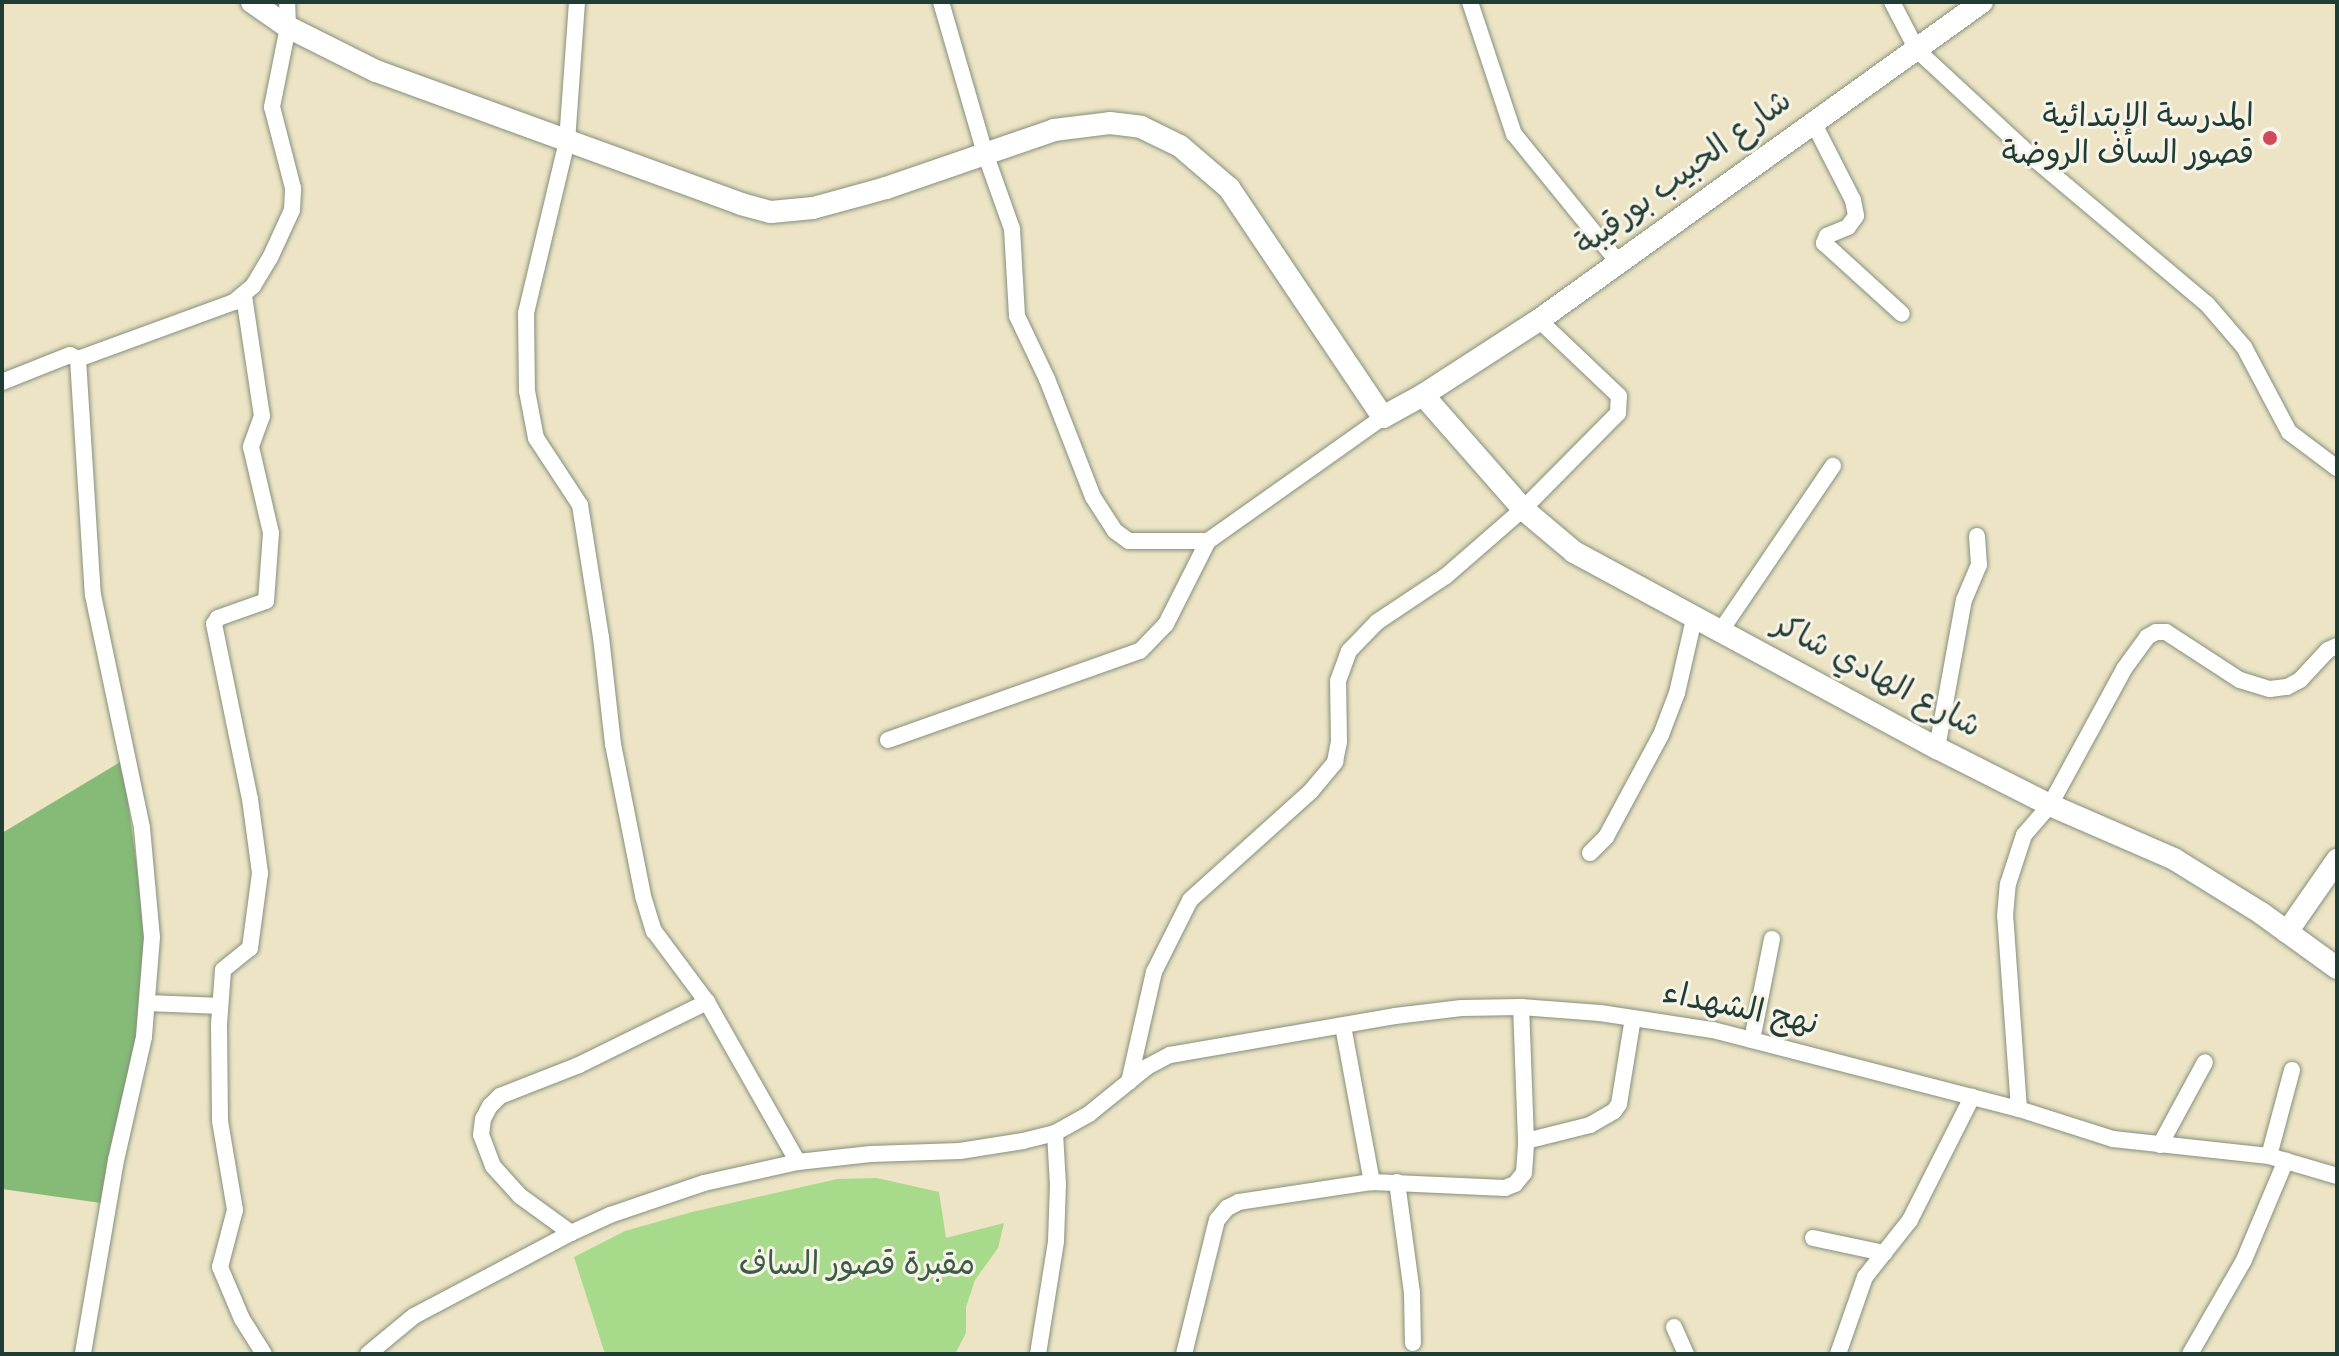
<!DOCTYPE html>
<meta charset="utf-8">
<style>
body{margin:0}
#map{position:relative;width:2339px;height:1356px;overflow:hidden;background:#ece4c5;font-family:"Indie Flower","Playpen Sans Arabic",sans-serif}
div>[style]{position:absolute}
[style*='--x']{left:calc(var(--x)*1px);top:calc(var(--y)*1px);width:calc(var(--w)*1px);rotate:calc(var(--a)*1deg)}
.green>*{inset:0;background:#a7db8b}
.forest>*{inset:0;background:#85bb77}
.roads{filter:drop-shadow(0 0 2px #86907c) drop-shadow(0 0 2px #86907c)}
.street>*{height:16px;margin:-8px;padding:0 8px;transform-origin:8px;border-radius:8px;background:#fff}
.secondary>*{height:22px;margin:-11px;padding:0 11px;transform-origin:11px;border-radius:11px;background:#fff}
.dots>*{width:22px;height:22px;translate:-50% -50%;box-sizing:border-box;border:4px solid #f7f3e8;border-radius:50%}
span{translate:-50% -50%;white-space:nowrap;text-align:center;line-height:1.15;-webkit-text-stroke:6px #f7f3e8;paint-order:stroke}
.poi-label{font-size:32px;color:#1f3d34}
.right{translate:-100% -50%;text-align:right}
.street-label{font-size:32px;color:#1f3d34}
.park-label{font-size:32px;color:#3a5d45}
.frame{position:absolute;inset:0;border:4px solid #1f3d34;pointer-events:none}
</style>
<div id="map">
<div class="green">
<div style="clip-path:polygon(877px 1178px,939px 1192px,946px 1238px,1004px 1223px,998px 1248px,975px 1280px,966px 1307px,966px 1333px,955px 1354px,605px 1354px,574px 1257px,625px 1231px,692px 1212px,837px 1179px)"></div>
</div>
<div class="forest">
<div style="clip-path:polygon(122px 761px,149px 952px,141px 1038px,101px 1203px,2px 1189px,2px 833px)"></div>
</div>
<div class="roads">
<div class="street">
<div style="--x:577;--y:2;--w:139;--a:94.1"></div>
<div style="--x:567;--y:141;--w:177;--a:103.4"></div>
<div style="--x:526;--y:313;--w:78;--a:89.3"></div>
<div style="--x:527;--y:391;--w:48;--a:79.2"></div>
<div style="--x:536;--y:438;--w:80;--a:56.7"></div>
<div style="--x:580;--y:505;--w:134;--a:81"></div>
<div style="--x:601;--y:637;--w:108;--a:83.6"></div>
<div style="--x:613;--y:744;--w:155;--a:78.8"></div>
<div style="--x:643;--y:896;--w:37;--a:73"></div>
<div style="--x:654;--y:931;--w:89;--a:53.3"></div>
<div style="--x:707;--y:1002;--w:184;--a:60.4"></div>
<div style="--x:941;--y:2;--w:157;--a:73.8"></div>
<div style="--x:985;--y:153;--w:81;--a:70.4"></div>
<div style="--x:1012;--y:229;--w:87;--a:86.7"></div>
<div style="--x:1017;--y:316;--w:70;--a:64.5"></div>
<div style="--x:1047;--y:379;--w:127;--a:68.7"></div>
<div style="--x:1093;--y:497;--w:40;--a:57.1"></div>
<div style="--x:1115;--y:531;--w:17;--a:36"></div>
<div style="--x:1129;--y:541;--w:79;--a:0"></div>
<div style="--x:1470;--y:2;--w:139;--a:71.6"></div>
<div style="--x:1514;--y:134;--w:166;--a:50.9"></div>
<div style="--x:1892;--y:2;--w:54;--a:62.5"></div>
<div style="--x:1917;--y:50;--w:163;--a:42.8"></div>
<div style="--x:2037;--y:161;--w:222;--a:40.1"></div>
<div style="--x:2207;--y:304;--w:57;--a:49.3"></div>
<div style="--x:2244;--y:347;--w:96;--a:62.1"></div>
<div style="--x:2289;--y:432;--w:60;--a:36.9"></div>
<div style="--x:1813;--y:122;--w:88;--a:62.9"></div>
<div style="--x:1853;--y:200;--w:16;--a:79"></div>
<div style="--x:1856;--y:216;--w:14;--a:126"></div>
<div style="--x:1848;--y:227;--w:23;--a:157"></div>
<div style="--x:1827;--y:236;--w:8;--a:113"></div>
<div style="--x:1824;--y:243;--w:105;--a:42.3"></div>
<div style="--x:244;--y:296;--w:121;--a:81.5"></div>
<div style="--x:262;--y:416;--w:33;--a:110"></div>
<div style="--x:251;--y:447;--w:88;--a:76.9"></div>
<div style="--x:271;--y:533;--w:68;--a:94.2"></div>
<div style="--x:266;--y:601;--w:51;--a:160.5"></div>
<div style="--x:218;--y:618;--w:7;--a:124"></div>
<div style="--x:214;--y:624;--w:179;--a:78.4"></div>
<div style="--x:250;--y:799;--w:75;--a:82.3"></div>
<div style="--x:260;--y:873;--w:76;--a:97.6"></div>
<div style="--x:250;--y:948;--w:35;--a:141"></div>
<div style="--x:223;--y:970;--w:54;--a:94.2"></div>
<div style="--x:219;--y:1024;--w:97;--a:89.4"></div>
<div style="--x:220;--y:1121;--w:90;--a:80.4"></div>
<div style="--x:235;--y:1210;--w:59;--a:104.7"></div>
<div style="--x:220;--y:1267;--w:56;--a:67.1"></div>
<div style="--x:242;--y:1319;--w:41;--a:57.8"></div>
<div style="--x:78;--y:359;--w:166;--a:-20.1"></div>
<div style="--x:234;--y:302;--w:25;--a:-40"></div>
<div style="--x:253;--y:286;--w:33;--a:-59"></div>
<div style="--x:270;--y:258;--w:53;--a:-65.4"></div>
<div style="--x:292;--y:210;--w:22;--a:-87"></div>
<div style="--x:293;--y:188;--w:84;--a:-104.5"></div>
<div style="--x:272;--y:107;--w:82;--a:-78.7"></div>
<div style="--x:288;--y:27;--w:25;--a:-92"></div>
<div style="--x:2;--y:382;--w:73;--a:-21.7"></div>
<div style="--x:70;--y:355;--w:9;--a:27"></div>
<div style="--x:78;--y:359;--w:236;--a:86.4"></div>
<div style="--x:93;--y:595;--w:238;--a:78.1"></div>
<div style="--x:142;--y:828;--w:109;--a:84.8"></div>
<div style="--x:152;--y:937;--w:100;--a:94.6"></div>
<div style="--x:144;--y:1037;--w:126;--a:102.8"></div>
<div style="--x:116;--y:1160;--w:197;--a:99.7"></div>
<div style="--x:1720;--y:632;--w:201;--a:-55.8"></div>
<div style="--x:888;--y:740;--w:267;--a:-19.5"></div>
<div style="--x:1140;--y:651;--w:37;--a:-46"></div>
<div style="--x:1166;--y:624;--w:93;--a:-63.2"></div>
<div style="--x:1208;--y:541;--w:214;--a:-35.3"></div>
<div style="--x:1937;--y:748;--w:150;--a:-79.7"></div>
<div style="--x:1964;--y:600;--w:38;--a:-67"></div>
<div style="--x:1979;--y:565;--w:29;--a:-94"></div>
<div style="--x:1590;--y:853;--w:23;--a:-45"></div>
<div style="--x:1606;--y:837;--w:116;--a:-61.7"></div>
<div style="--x:1661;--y:735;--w:45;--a:-69.1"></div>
<div style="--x:1677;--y:693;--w:76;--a:-77.1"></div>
<div style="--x:149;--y:1003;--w:71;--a:2.4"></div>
<div style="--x:1343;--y:1026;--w:159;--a:79.5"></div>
<div style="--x:1372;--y:1182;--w:133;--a:2.6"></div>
<div style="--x:1505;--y:1188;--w:11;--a:-22"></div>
<div style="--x:1515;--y:1184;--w:14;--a:-51"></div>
<div style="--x:1524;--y:1173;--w:32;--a:-86"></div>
<div style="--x:1526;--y:1141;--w:134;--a:-92.1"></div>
<div style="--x:1752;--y:1040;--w:103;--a:-78.8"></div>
<div style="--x:1129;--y:1082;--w:113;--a:-77.2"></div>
<div style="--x:1154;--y:972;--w:80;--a:-63.4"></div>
<div style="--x:1190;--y:900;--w:163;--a:-42"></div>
<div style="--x:1311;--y:791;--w:38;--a:-50"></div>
<div style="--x:1335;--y:762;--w:20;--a:-79"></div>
<div style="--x:1339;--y:742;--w:61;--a:-90.9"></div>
<div style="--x:1338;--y:681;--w:32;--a:-70"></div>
<div style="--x:1349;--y:651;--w:40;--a:-46"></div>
<div style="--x:1377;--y:622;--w:83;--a:-33.7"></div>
<div style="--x:1446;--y:576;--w:102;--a:-41"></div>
<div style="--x:1523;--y:509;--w:135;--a:-45.3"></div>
<div style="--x:1618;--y:413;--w:17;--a:-87"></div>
<div style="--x:1619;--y:396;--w:110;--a:-136.5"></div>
<div style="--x:2019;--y:1109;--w:194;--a:-94.1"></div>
<div style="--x:2005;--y:916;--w:32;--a:-85"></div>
<div style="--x:2008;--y:884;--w:52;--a:-71.9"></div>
<div style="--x:2024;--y:835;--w:40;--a:-49"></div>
<div style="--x:2050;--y:805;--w:155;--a:-61.4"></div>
<div style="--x:2124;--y:669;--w:39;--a:-54"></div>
<div style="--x:2147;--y:637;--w:10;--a:-29"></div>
<div style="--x:2156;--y:632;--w:10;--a:0"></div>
<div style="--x:2166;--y:632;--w:88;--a:33"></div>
<div style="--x:2240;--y:680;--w:31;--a:17"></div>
<div style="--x:2270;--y:689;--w:17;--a:-7"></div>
<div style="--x:2287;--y:687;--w:15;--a:-28"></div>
<div style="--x:2300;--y:680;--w:41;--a:-47"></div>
<div style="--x:2328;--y:650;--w:10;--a:-24"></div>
<div style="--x:1526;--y:1141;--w:66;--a:-14"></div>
<div style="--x:1590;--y:1125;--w:28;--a:-30"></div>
<div style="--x:1614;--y:1111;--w:9;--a:-54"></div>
<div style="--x:1619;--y:1104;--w:87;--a:-80.8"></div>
<div style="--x:2160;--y:1145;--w:94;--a:-61.5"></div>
<div style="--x:2269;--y:1156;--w:89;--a:-75"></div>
<div style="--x:1397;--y:1182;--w:112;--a:82.3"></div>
<div style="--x:1412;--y:1293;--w:50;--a:88.9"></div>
<div style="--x:571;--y:1233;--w:63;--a:-144"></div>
<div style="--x:520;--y:1196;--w:40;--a:-132"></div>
<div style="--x:493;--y:1166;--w:33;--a:-111"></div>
<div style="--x:481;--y:1135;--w:16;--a:-83"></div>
<div style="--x:483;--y:1119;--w:15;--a:-62"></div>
<div style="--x:490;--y:1106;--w:14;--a:-45"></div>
<div style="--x:500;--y:1096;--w:85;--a:-21.4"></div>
<div style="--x:579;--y:1065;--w:143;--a:-26.2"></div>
<div style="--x:1813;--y:1238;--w:73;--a:11.9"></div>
<div style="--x:1674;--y:1327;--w:30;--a:66"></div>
<div style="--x:368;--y:1354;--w:60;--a:-39.6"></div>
<div style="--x:414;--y:1316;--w:178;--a:-27.9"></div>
<div style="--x:571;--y:1233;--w:43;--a:-24.8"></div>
<div style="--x:610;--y:1215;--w:99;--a:-18.8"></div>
<div style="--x:704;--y:1183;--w:96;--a:-12.6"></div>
<div style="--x:798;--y:1162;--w:73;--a:-6.3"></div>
<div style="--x:871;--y:1154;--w:89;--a:-1.9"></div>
<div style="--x:960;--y:1151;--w:64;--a:-9"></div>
<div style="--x:1023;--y:1141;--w:33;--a:-14"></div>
<div style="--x:1055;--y:1133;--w:39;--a:-29"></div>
<div style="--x:1089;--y:1114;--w:75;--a:-39"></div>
<div style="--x:1147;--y:1067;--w:26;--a:-28"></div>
<div style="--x:1170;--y:1055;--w:228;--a:-9.8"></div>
<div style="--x:1395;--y:1016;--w:67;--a:-6.8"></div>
<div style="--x:1462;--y:1008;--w:59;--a:-1"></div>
<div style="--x:1521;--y:1007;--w:79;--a:4.3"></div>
<div style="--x:1600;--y:1013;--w:114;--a:8.6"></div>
<div style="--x:1713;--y:1030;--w:316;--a:14.5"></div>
<div style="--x:2019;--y:1109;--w:99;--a:17.7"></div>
<div style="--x:2113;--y:1139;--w:157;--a:6.2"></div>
<div style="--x:2269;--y:1156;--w:71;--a:16.4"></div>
<div style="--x:1038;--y:1354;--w:114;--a:-80.9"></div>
<div style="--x:1056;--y:1241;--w:56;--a:-88"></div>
<div style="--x:1058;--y:1185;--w:52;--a:-93.3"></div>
<div style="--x:1184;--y:1354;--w:138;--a:-76.2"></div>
<div style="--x:1217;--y:1220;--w:16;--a:-50"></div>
<div style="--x:1227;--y:1208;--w:13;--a:-27"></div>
<div style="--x:1239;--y:1202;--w:134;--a:-8.6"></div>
<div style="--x:1838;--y:1354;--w:82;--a:-70.7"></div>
<div style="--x:1865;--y:1277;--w:73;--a:-51.7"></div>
<div style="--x:1910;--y:1220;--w:138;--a:-63.2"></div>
<div style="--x:2190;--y:1354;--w:108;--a:-60.1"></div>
<div style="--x:2244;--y:1260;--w:108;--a:-67.2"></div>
</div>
<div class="secondary">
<div style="--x:252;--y:2;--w:44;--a:34.8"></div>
<div style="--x:288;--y:27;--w:98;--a:26.6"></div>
<div style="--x:376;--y:71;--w:388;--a:20"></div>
<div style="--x:741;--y:204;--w:31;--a:15"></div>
<div style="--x:771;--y:212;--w:42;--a:-5.4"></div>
<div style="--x:813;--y:208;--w:76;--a:-15.3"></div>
<div style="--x:886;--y:188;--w:178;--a:-19"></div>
<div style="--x:1054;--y:130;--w:56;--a:-7.1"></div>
<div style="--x:1110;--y:123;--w:31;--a:7"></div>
<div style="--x:1141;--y:127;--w:43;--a:26"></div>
<div style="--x:1180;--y:146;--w:65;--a:40.6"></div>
<div style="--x:1229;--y:188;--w:276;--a:56.1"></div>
<div style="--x:1383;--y:417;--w:46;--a:-28.8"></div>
<div style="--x:1423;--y:395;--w:138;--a:-32.9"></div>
<div style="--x:1539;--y:320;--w:545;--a:-35.67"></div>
<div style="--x:1423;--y:395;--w:152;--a:48.7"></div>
<div style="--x:1523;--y:509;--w:67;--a:40.1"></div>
<div style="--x:1574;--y:552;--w:413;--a:28.4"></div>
<div style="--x:1937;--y:748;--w:127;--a:26.8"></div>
<div style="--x:2050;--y:805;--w:135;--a:23.5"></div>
<div style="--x:2174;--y:859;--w:102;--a:31.8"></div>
<div style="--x:2261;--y:913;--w:94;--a:35.9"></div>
<div style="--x:2287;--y:932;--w:88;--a:-55.2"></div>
</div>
</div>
<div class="dots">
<div style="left:2270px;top:138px;background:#d1495b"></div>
</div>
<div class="poi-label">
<span class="right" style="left:2254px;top:138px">المدرسة الإبتدائية<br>قصور الساف الروضة</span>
</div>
<div class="street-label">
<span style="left:1685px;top:175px;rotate:-36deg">شارع الحبيب بورقيبة</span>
<span style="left:1876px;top:678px;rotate:28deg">شارع الهادي شاكر</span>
<span style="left:1740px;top:1011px;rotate:12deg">نهج الشهداء</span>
</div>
<div class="park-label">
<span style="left:857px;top:1267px">مقبرة قصور الساف</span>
</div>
<div class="frame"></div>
</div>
